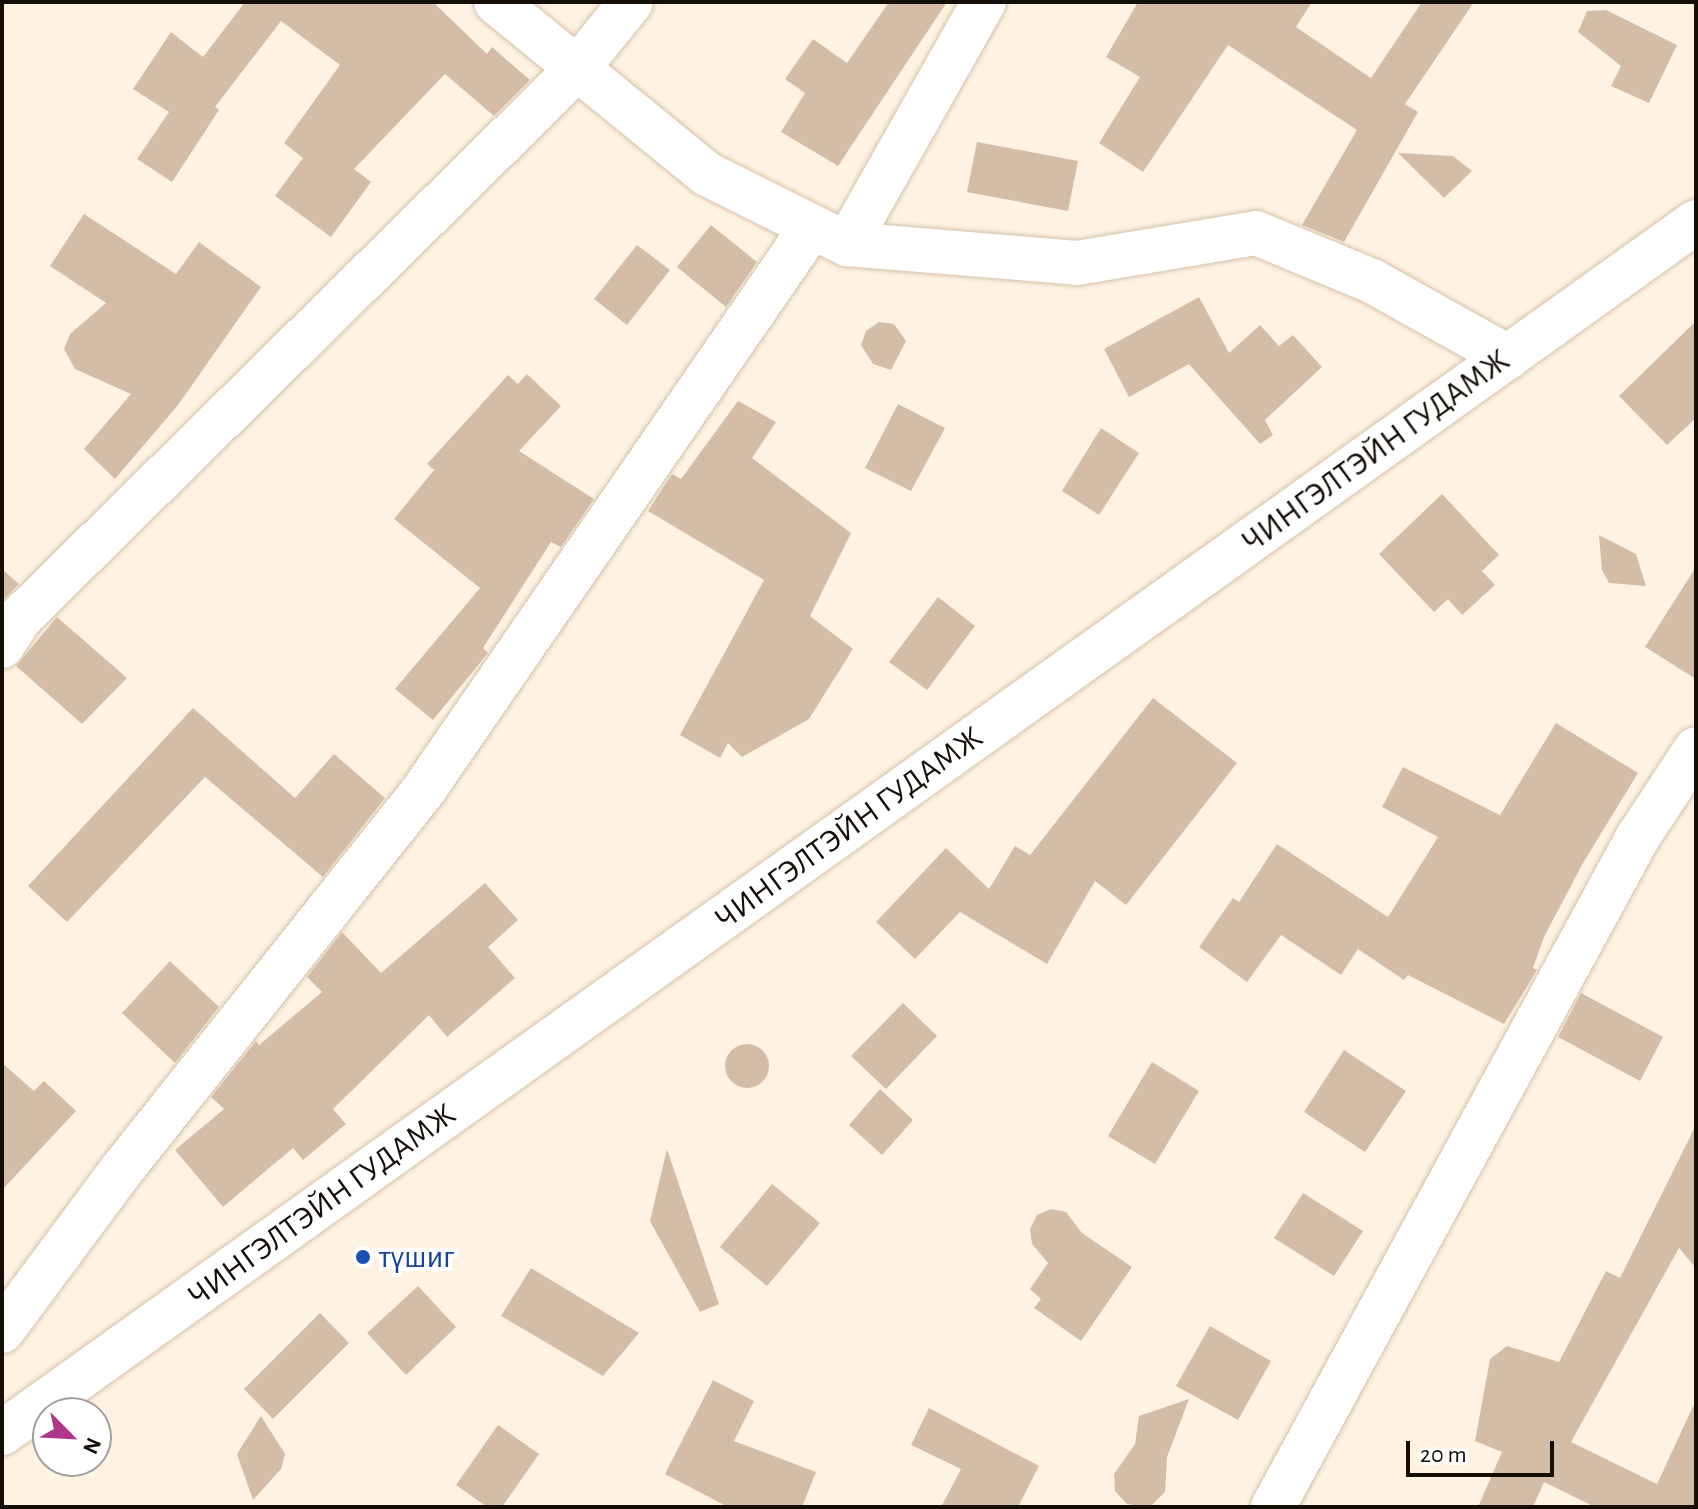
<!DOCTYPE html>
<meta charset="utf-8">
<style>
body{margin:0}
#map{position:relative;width:1698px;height:1509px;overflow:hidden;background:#fef2e3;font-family:"Alegreya Sans",sans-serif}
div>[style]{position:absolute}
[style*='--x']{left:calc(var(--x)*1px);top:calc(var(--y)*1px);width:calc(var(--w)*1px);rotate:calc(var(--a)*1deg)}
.building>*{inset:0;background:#d4bda7}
.round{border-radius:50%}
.roads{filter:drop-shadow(0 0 2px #d4c1a8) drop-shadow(0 0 2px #d4c1a8)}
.street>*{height:44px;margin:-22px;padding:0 22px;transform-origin:22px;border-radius:22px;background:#fff}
.secondary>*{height:44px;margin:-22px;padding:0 22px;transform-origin:22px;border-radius:22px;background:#fff}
.dots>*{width:22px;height:22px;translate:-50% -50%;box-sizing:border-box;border:4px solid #fff;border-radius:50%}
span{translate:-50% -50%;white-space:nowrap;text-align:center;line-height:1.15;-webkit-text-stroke:8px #fff;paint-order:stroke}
.street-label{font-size:32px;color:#140e06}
.transit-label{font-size:32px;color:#164399}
.left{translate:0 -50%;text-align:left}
.frame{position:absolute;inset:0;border:4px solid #140e06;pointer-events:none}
.north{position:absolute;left:32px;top:1397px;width:80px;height:80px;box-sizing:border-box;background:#fff;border:2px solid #a19f9b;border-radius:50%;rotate:114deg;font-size:22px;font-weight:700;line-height:32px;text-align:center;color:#140e06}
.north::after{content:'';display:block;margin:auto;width:28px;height:36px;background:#b03689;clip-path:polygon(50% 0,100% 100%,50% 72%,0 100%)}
.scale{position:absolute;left:1406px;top:1441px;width:148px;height:36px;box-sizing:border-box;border:4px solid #140e06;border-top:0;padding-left:10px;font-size:24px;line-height:28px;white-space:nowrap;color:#140e06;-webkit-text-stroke:6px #fff;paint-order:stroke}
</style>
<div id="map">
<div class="building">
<div style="clip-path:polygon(245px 2px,433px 2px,487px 54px,492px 47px,530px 80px,494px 116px,445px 74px,354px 169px,371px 182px,331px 237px,275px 196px,303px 158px,284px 143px,340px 65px,281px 21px,215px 107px,219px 110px,172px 182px,137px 159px,169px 112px,133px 89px,171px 32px,203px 57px)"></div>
<div style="clip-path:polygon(889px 2px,947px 2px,838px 166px,781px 132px,805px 93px,785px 79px,813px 39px,847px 63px)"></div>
<div style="clip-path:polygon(1138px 2px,1312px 2px,1296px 27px,1371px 78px,1422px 2px,1474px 2px,1405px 104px,1418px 112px,1344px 242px,1302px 225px,1357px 130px,1228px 45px,1143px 172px,1099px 143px,1140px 77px,1106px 57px)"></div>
<div style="clip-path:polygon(1606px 10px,1677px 45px,1649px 103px,1611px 86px,1621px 66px,1578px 32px,1587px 11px)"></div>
<div style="clip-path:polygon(977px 142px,1078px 161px,1068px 211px,967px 192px)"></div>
<div style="clip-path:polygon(1398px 153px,1453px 156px,1472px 171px,1444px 198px)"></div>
<div style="clip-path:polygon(84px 214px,176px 274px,199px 242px,261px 287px,178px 405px,115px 479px,84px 449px,131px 394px,75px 369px,64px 349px,70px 334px,106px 303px,50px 266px)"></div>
<div style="clip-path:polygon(711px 225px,757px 262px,726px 307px,677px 267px)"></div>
<div style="clip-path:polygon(637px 245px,670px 270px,627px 325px,594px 299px)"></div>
<div style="clip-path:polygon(1199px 297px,1229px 353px,1260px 325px,1279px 346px,1293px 335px,1322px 367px,1265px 420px,1273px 435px,1260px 444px,1189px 364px,1129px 397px,1104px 349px)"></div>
<div style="clip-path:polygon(1696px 321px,1696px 418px,1667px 445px,1619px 396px)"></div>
<div style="clip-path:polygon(879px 322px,894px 324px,906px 341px,891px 370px,873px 364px,861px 345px,866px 331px)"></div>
<div style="clip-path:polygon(527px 374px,561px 406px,519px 451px,594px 499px,561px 547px,551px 542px,483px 648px,488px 653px,433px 720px,395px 689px,480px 588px,394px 519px,434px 470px,427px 464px,508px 375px,518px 384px)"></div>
<div style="clip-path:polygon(738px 401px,776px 422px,752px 458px,851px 533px,810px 616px,853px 649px,809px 719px,742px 757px,728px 743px,720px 758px,680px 735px,764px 580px,648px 511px,672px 474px,681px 479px)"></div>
<div style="clip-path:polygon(898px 404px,945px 428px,911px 491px,865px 468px)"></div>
<div style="clip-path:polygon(1101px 428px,1139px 453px,1099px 515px,1062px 491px)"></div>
<div style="clip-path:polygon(1442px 494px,1499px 555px,1482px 571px,1495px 585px,1462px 615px,1448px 599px,1434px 612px,1379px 554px)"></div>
<div style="clip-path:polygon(1599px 535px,1636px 554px,1646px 586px,1609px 583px,1602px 570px)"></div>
<div style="clip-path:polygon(1696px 567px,1696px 679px,1645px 647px)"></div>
<div style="clip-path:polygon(2px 569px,19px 584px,2px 601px)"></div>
<div style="clip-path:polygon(938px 597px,975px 626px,927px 690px,889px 662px)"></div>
<div style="clip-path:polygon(57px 617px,127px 678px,82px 724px,16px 666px)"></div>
<div style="clip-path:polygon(1153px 698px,1237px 763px,1126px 905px,1095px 881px,1047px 964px,960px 912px,915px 959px,876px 922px,946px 848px,989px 889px,1015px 846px,1030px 855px)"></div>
<div style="clip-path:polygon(193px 708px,295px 798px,334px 754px,385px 798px,323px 877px,205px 777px,67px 922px,28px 886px)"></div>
<div style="clip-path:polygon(1556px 723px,1638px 773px,1583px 863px,1544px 937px,1533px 968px,1537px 970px,1504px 1024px,1408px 975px,1404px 980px,1358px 949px,1341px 975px,1281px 935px,1247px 982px,1199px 947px,1233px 898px,1239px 902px,1277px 844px,1388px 917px,1438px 837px,1382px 807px,1403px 767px,1500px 815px)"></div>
<div style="clip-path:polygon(485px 883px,518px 920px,488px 947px,515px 978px,447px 1037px,429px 1015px,333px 1109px,346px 1124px,303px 1160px,293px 1148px,223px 1207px,175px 1150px,224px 1109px,211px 1097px,256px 1041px,259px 1045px,322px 992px,307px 977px,342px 932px,381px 973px)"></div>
<div style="clip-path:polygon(170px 961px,219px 1007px,175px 1063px,122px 1013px)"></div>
<div style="clip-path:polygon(1581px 993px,1663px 1037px,1640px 1081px,1558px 1037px)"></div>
<div style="clip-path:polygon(903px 1003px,937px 1036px,886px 1089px,851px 1056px)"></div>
<div class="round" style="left:725px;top:1044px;width:44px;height:44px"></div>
<div style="clip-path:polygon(1344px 1050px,1406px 1091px,1365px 1152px,1304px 1112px)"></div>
<div style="clip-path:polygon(1152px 1062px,1199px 1091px,1155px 1164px,1108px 1136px)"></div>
<div style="clip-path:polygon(2px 1063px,34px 1091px,44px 1081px,76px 1111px,2px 1190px)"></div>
<div style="clip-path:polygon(880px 1089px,913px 1120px,882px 1155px,849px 1125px)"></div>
<div style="clip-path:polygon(1696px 1125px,1696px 1268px,1679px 1248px,1571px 1442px,1657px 1484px,1696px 1400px,1696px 1507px,1595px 1507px,1544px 1482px,1533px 1507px,1478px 1507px,1502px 1452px,1475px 1441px,1490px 1359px,1507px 1346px,1559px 1362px,1606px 1271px,1620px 1278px)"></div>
<div style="clip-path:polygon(667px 1149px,719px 1304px,700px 1312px,650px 1221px)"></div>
<div style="clip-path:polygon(772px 1184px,820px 1223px,767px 1286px,720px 1247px)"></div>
<div style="clip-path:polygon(1303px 1193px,1363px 1231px,1334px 1276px,1274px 1238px)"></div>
<div style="clip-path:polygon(1051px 1209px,1066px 1212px,1082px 1233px,1132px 1267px,1081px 1341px,1034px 1308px,1041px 1299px,1030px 1289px,1048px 1263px,1032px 1244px,1030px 1229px,1037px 1215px)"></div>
<div style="clip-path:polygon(531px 1268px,639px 1333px,603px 1376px,501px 1316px)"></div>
<div style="clip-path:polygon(418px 1286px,456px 1327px,406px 1375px,367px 1333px)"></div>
<div style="clip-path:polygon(320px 1313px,349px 1343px,273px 1419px,244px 1389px)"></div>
<div style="clip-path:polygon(1210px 1326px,1271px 1361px,1238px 1420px,1176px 1386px)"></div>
<div style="clip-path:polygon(713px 1380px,754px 1401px,734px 1441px,816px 1472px,802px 1507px,728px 1507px,665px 1474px)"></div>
<div style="clip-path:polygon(1189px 1399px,1167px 1457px,1165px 1492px,1150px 1507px,1127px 1504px,1115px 1491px,1114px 1474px,1135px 1444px,1139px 1416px)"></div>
<div style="clip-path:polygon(929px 1408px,1039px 1466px,1018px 1507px,941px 1507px,961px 1469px,911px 1445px)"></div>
<div style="clip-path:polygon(261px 1416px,285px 1454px,281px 1469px,253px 1500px,237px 1454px)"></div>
<div style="clip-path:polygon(498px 1425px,539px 1454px,502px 1507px,487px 1507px,456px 1485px)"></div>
</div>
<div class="roads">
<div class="street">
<div style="--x:496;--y:2;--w:272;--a:39.2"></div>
<div style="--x:707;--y:174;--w:157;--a:26.6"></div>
<div style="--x:847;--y:244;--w:231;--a:4.7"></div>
<div style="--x:1077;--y:263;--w:181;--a:-9.5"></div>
<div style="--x:1256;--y:233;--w:126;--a:22.5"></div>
<div style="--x:1372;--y:281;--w:156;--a:29.2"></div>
<div style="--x:847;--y:244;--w:278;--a:-60.5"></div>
<div style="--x:2;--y:646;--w:35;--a:-57"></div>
<div style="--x:21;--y:617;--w:779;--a:-44.58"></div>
<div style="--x:576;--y:70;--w:87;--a:-51"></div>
<div style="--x:2;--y:1331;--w:198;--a:-53.4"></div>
<div style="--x:120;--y:1172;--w:490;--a:-51.5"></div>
<div style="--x:425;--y:788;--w:680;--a:-55.42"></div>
<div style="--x:1273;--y:1507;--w:763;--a:-61.42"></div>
<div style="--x:1638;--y:837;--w:105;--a:-56.6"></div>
</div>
<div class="secondary">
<div style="--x:2;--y:1433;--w:2082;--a:-35.56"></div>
</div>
</div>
<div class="dots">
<div style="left:363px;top:1257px;background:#1a4fb4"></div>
</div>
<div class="street-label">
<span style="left:1376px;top:451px;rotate:-36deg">ЧИНГЭЛТЭЙН ГУДАМЖ</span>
<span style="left:849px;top:828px;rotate:-36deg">ЧИНГЭЛТЭЙН ГУДАМЖ</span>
<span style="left:322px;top:1205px;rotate:-36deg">ЧИНГЭЛТЭЙН ГУДАМЖ</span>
</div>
<div class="transit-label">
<span class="left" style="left:379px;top:1257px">түшиг</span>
</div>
<div class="frame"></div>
<div class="north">N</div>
<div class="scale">20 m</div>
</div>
